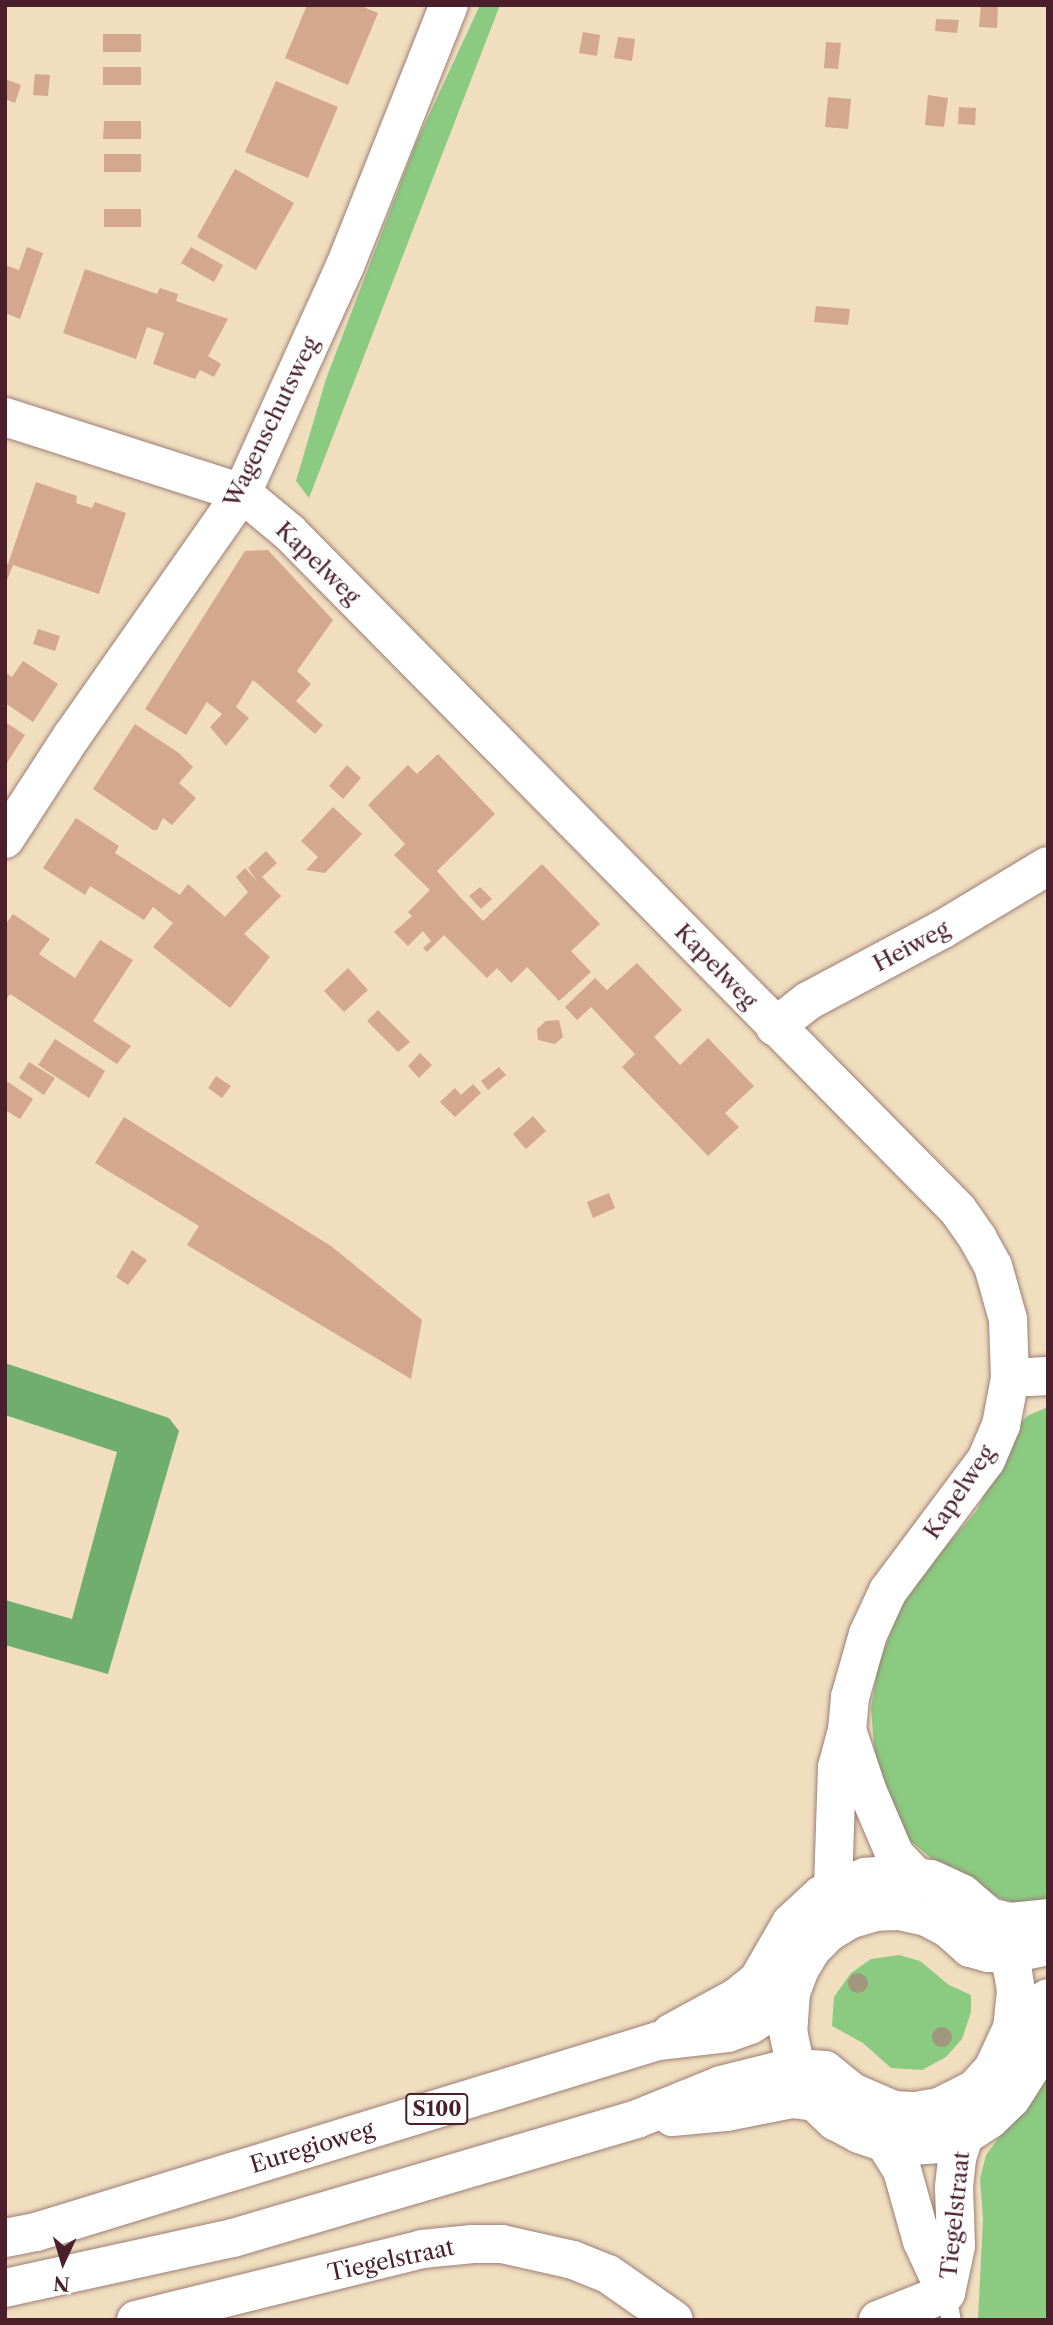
<!DOCTYPE html>
<style>
body{margin:0}
#map{position:relative;width:1053px;height:2325px;overflow:hidden;background:#f0debf;font-family:"Libre Caslon Text",serif}
div>[style]{position:absolute}
[style*='--x']{left:calc(var(--x)*1px);top:calc(var(--y)*1px);width:calc(var(--w)*1px);rotate:calc(var(--a)*1deg)}
.green>*{inset:0;background:#8bca81}
.forest>*{inset:0;background:#70ae6f}
.building>*{inset:0;background:#d4a78f}
.roads{filter:drop-shadow(0 0 2px #9d7e75) drop-shadow(0 0 2px #9d7e75)}
.service>*{height:19px;margin:-9.5px;padding:0 9.5px;transform-origin:9.5px;border-radius:9.5px;background:#fff}
.minor>*{height:38px;margin:-19px;padding:0 19px;transform-origin:19px;border-radius:19px;background:#fff}
.primary>*{height:38px;margin:-19px;padding:0 19px;transform-origin:19px;border-radius:19px;background:#fff}
.trees>*{width:20px;height:20px;margin:-10px;border-radius:50%;background:#a1967e}
span{translate:-50% -50%;white-space:nowrap;text-align:center;line-height:1.15;-webkit-text-stroke:5px #fff;paint-order:stroke}
.shield-label span{padding:2px 5px;background:#fff;border:2px solid;border-radius:5px;-webkit-text-stroke-width:0}
.shield-label{font-size:21px;color:#4a1f2b;font-weight:700}
.street-label{font-size:23px;color:#4a1f2b}
.frame{position:absolute;inset:0;border:7px solid #4a1f2b;pointer-events:none}
.north{position:absolute;left:28px;top:2227px;width:70px;height:70px;-webkit-text-stroke:5px #fff;paint-order:stroke;rotate:184deg;font-size:19px;font-weight:700;line-height:28px;text-align:center;color:#4a1f2b}
.north::after{content:'';display:block;margin:auto;width:24px;height:32px;background:#4a1f2b;clip-path:polygon(50% 0,100% 100%,50% 72%,0 100%)}
</style>
<div id="map">
<div class="green">
<div style="clip-path:polygon(480px 5px,500px 5px,309px 498px,296px 481px,326px 379px,416px 143px)"></div>
<div style="clip-path:polygon(1048px 1407px,1048px 1905px,1012px 1903px,998px 1897px,932px 1859px,907px 1838px,876px 1772px,871px 1708px,878px 1667px,899px 1610px,924px 1572px,977px 1510px,1018px 1427px,1027px 1416px)"></div>
<div style="clip-path:polygon(899px 1955px,920px 1961px,949px 1985px,971px 1995px,971px 2012px,962px 2039px,946px 2057px,922px 2070px,891px 2068px,863px 2043px,832px 2026px,834px 1997px,851px 1973px,871px 1959px)"></div>
<div style="clip-path:polygon(1048px 2071px,1048px 2320px,978px 2320px,983px 2219px,980px 2179px,986px 2155px)"></div>
</div>
<div class="forest">
<div style="clip-path:polygon(5px 1363px,169px 1418px,179px 1431px,108px 1674px,5px 1645px,5px 1600px,72px 1619px,117px 1452px,5px 1415px)"></div>
</div>
<div class="building">
<div style="clip-path:polygon(307px 5px,359px 5px,378px 13px,348px 85px,285px 58px)"></div>
<div style="clip-path:polygon(981px 5px,998px 5px,997px 28px,979px 27px)"></div>
<div style="clip-path:polygon(936px 19px,959px 20px,957px 33px,935px 31px)"></div>
<div style="clip-path:polygon(583px 32px,600px 35px,597px 56px,579px 53px)"></div>
<div style="clip-path:polygon(103px 34px,141px 34px,141px 52px,103px 52px)"></div>
<div style="clip-path:polygon(618px 37px,635px 39px,632px 61px,614px 58px)"></div>
<div style="clip-path:polygon(826px 42px,841px 43px,838px 69px,824px 68px)"></div>
<div style="clip-path:polygon(103px 67px,141px 67px,141px 85px,103px 85px)"></div>
<div style="clip-path:polygon(35px 74px,50px 75px,48px 96px,33px 95px)"></div>
<div style="clip-path:polygon(5px 79px,21px 85px,15px 103px,5px 99px)"></div>
<div style="clip-path:polygon(276px 81px,338px 107px,308px 178px,245px 152px)"></div>
<div style="clip-path:polygon(928px 95px,948px 98px,944px 127px,925px 125px)"></div>
<div style="clip-path:polygon(828px 97px,851px 99px,848px 129px,825px 127px)"></div>
<div style="clip-path:polygon(959px 107px,976px 108px,975px 125px,958px 124px)"></div>
<div style="clip-path:polygon(104px 121px,141px 121px,141px 139px,103px 139px)"></div>
<div style="clip-path:polygon(104px 154px,141px 154px,141px 172px,104px 172px)"></div>
<div style="clip-path:polygon(235px 169px,294px 203px,256px 270px,197px 237px)"></div>
<div style="clip-path:polygon(104px 209px,141px 209px,141px 227px,104px 227px)"></div>
<div style="clip-path:polygon(27px 247px,43px 253px,20px 319px,5px 313px,5px 265px,19px 270px)"></div>
<div style="clip-path:polygon(191px 247px,223px 265px,214px 282px,181px 263px)"></div>
<div style="clip-path:polygon(85px 269px,157px 294px,160px 288px,178px 294px,176px 301px,228px 319px,208px 356px,221px 364px,214px 377px,200px 370px,195px 379px,153px 364px,164px 333px,147px 327px,136px 359px,63px 333px)"></div>
<div style="clip-path:polygon(816px 306px,850px 309px,848px 325px,814px 322px)"></div>
<div style="clip-path:polygon(36px 482px,77px 496px,76px 503px,92px 508px,95px 502px,126px 513px,99px 594px,13px 565px,5px 585px,5px 563px,8px 564px)"></div>
<div style="clip-path:polygon(268px 550px,333px 620px,297px 671px,311px 684px,296px 701px,323px 725px,315px 734px,253px 680px,236px 707px,249px 718px,226px 746px,210px 727px,222px 714px,207px 702px,186px 735px,145px 709px,245px 551px)"></div>
<div style="clip-path:polygon(38px 629px,60px 636px,55px 651px,33px 644px)"></div>
<div style="clip-path:polygon(23px 661px,58px 684px,33px 722px,5px 703px,5px 672px,12px 677px)"></div>
<div style="clip-path:polygon(5px 722px,25px 735px,5px 766px)"></div>
<div style="clip-path:polygon(135px 724px,179px 753px,193px 767px,179px 783px,196px 798px,172px 825px,163px 818px,157px 830px,153px 830px,93px 789px)"></div>
<div style="clip-path:polygon(438px 754px,495px 814px,437px 871px,459px 896px,483px 921px,542px 864px,600px 924px,571px 951px,591px 972px,559px 1001px,527px 967px,511px 983px,497px 968px,487px 978px,444px 935px,427px 952px,423px 948px,431px 941px,423px 931px,408px 946px,394px 932px,412px 916px,408px 912px,430px 890px,394px 855px,405px 844px,368px 805px,408px 765px,417px 774px)"></div>
<div style="clip-path:polygon(347px 765px,361px 778px,343px 799px,329px 786px)"></div>
<div style="clip-path:polygon(333px 807px,362px 834px,325px 873px,306px 870px,318px 857px,301px 841px)"></div>
<div style="clip-path:polygon(76px 818px,119px 846px,115px 853px,180px 895px,188px 884px,225px 917px,248px 892px,236px 877px,245px 868px,258px 882px,248px 868px,266px 851px,277px 863px,262px 877px,281px 896px,244px 934px,270px 957px,230px 1008px,153px 947px,173px 923px,153px 907px,144px 920px,90px 886px,85px 895px,43px 868px)"></div>
<div style="clip-path:polygon(480px 887px,492px 899px,481px 909px,469px 896px)"></div>
<div style="clip-path:polygon(13px 914px,50px 939px,39px 954px,75px 978px,100px 940px,133px 960px,93px 1021px,131px 1046px,117px 1064px,10px 994px,5px 1001px,5px 925px)"></div>
<div style="clip-path:polygon(637px 963px,682px 1010px,654px 1037px,680px 1065px,708px 1038px,754px 1086px,725px 1113px,739px 1127px,708px 1156px,622px 1067px,635px 1054px,591px 1007px,577px 1020px,565px 1007px,595px 978px,607px 990px)"></div>
<div style="clip-path:polygon(348px 968px,368px 990px,344px 1012px,324px 991px)"></div>
<div style="clip-path:polygon(378px 1010px,410px 1042px,398px 1052px,367px 1021px)"></div>
<div style="clip-path:polygon(559px 1020px,563px 1037px,555px 1044px,538px 1040px,537px 1029px,546px 1021px)"></div>
<div style="clip-path:polygon(55px 1039px,105px 1071px,89px 1098px,38px 1065px)"></div>
<div style="clip-path:polygon(420px 1053px,432px 1065px,419px 1078px,408px 1066px)"></div>
<div style="clip-path:polygon(29px 1062px,55px 1078px,44px 1095px,19px 1078px)"></div>
<div style="clip-path:polygon(499px 1067px,506px 1075px,488px 1090px,481px 1081px)"></div>
<div style="clip-path:polygon(216px 1076px,231px 1086px,222px 1098px,208px 1088px)"></div>
<div style="clip-path:polygon(5px 1080px,33px 1099px,20px 1119px,5px 1110px)"></div>
<div style="clip-path:polygon(473px 1084px,481px 1093px,455px 1117px,440px 1102px,455px 1088px,461px 1095px)"></div>
<div style="clip-path:polygon(533px 1116px,546px 1131px,526px 1149px,513px 1134px)"></div>
<div style="clip-path:polygon(124px 1117px,331px 1246px,422px 1320px,411px 1379px,187px 1245px,199px 1226px,95px 1163px)"></div>
<div style="clip-path:polygon(609px 1193px,615px 1208px,593px 1218px,587px 1202px)"></div>
<div style="clip-path:polygon(132px 1250px,147px 1260px,128px 1285px,116px 1277px)"></div>
</div>
<div class="roads">
<div class="service">
<div style="--x:946;--y:2293;--w:27;--a:80"></div>
</div>
<div class="minor">
<div style="--x:5;--y:417;--w:249;--a:17.8"></div>
<div style="--x:242;--y:493;--w:61;--a:39.7"></div>
<div style="--x:289;--y:532;--w:952;--a:45.38"></div>
<div style="--x:958;--y:1210;--w:35;--a:55"></div>
<div style="--x:978;--y:1239;--w:31;--a:61"></div>
<div style="--x:993;--y:1266;--w:55;--a:74.2"></div>
<div style="--x:1008;--y:1319;--w:59;--a:88.1"></div>
<div style="--x:1010;--y:1378;--w:48;--a:100.8"></div>
<div style="--x:1001;--y:1425;--w:38;--a:113"></div>
<div style="--x:986;--y:1460;--w:164;--a:126.8"></div>
<div style="--x:888;--y:1591;--w:47;--a:114.9"></div>
<div style="--x:868;--y:1634;--w:66;--a:105.9"></div>
<div style="--x:850;--y:1697;--w:33;--a:95"></div>
<div style="--x:847;--y:1730;--w:38;--a:105"></div>
<div style="--x:837;--y:1767;--w:121;--a:91.9"></div>
<div style="--x:5;--y:839;--w:123;--a:-57"></div>
<div style="--x:72;--y:736;--w:297;--a:-55"></div>
<div style="--x:242;--y:493;--w:249;--a:-65.6"></div>
<div style="--x:345;--y:266;--w:281;--a:-68.3"></div>
<div style="--x:775;--y:1027;--w:42;--a:-38.2"></div>
<div style="--x:808;--y:1001;--w:153;--a:-28.1"></div>
<div style="--x:943;--y:929;--w:122;--a:-31"></div>
<div style="--x:1010;--y:1378;--w:38;--a:-3"></div>
<div style="--x:847;--y:1730;--w:65;--a:71.3"></div>
<div style="--x:868;--y:1792;--w:69;--a:66.8"></div>
<div style="--x:895;--y:1855;--w:29;--a:46"></div>
<div style="--x:885;--y:2143;--w:32;--a:58"></div>
<div style="--x:902;--y:2170;--w:74;--a:74.3"></div>
<div style="--x:922;--y:2241;--w:57;--a:65.2"></div>
<div style="--x:946;--y:2293;--w:48;--a:-78"></div>
<div style="--x:956;--y:2246;--w:59;--a:-91.9"></div>
<div style="--x:954;--y:2187;--w:29;--a:-84"></div>
<div style="--x:957;--y:2158;--w:23;--a:-72"></div>
<div style="--x:136;--y:2320;--w:295;--a:-13.9"></div>
<div style="--x:422;--y:2249;--w:51;--a:-5.6"></div>
<div style="--x:473;--y:2244;--w:29;--a:0"></div>
<div style="--x:502;--y:2244;--w:73;--a:12.7"></div>
<div style="--x:573;--y:2260;--w:38;--a:22"></div>
<div style="--x:608;--y:2274;--w:80;--a:34.9"></div>
<div style="--x:878;--y:2320;--w:73;--a:-21.7"></div>
</div>
<div class="primary">
<div style="--x:989;--y:1917;--w:23;--a:13"></div>
<div style="--x:1011;--y:1922;--w:37;--a:-6"></div>
<div style="--x:1048;--y:1946;--w:40;--a:168"></div>
<div style="--x:1009;--y:1954;--w:21;--a:-177"></div>
<div style="--x:988;--y:1953;--w:19;--a:-164"></div>
<div style="--x:970;--y:1948;--w:28;--a:-138"></div>
<div style="--x:949;--y:1929;--w:26;--a:-152"></div>
<div style="--x:926;--y:1917;--w:26;--a:-167"></div>
<div style="--x:901;--y:1911;--w:25;--a:178"></div>
<div style="--x:876;--y:1912;--w:26;--a:164"></div>
<div style="--x:851;--y:1919;--w:26;--a:149"></div>
<div style="--x:829;--y:1932;--w:24;--a:135"></div>
<div style="--x:812;--y:1949;--w:23;--a:121"></div>
<div style="--x:800;--y:1969;--w:25;--a:111"></div>
<div style="--x:791;--y:1992;--w:39;--a:94"></div>
<div style="--x:788;--y:2031;--w:38;--a:78"></div>
<div style="--x:796;--y:2068;--w:39;--a:61"></div>
<div style="--x:815;--y:2102;--w:28;--a:44"></div>
<div style="--x:835;--y:2121;--w:27;--a:28"></div>
<div style="--x:859;--y:2134;--w:28;--a:19"></div>
<div style="--x:885;--y:2143;--w:27;--a:6"></div>
<div style="--x:912;--y:2146;--w:27;--a:-4"></div>
<div style="--x:939;--y:2144;--w:26;--a:-18"></div>
<div style="--x:964;--y:2136;--w:31;--a:-33"></div>
<div style="--x:990;--y:2119;--w:29;--a:-44"></div>
<div style="--x:1011;--y:2099;--w:69;--a:-57.5"></div>
<div style="--x:1012;--y:2028;--w:16;--a:-52"></div>
<div style="--x:1022;--y:2015;--w:31;--a:-33"></div>
<div style="--x:671;--y:2033;--w:75;--a:-28.6"></div>
<div style="--x:737;--y:1997;--w:27;--a:-39"></div>
<div style="--x:758;--y:1980;--w:66;--a:-59.9"></div>
<div style="--x:791;--y:1923;--w:41;--a:-43"></div>
<div style="--x:821;--y:1895;--w:48;--a:-22.2"></div>
<div style="--x:865;--y:1877;--w:33;--a:-5"></div>
<div style="--x:898;--y:1874;--w:33;--a:9"></div>
<div style="--x:931;--y:1879;--w:35;--a:25"></div>
<div style="--x:963;--y:1894;--w:35;--a:41"></div>
<div style="--x:989;--y:1917;--w:22;--a:56"></div>
<div style="--x:1001;--y:1935;--w:39;--a:72"></div>
<div style="--x:1013;--y:1972;--w:19;--a:81"></div>
<div style="--x:1016;--y:1991;--w:37;--a:96"></div>
<div style="--x:1012;--y:2028;--w:45;--a:114.9"></div>
<div style="--x:993;--y:2069;--w:27;--a:132"></div>
<div style="--x:975;--y:2089;--w:25;--a:104"></div>
<div style="--x:672;--y:2117;--w:54;--a:-5.3"></div>
<div style="--x:726;--y:2112;--w:67;--a:-11.1"></div>
<div style="--x:792;--y:2099;--w:23;--a:7"></div>
<div style="--x:5;--y:2238;--w:32;--a:-11"></div>
<div style="--x:36;--y:2232;--w:651;--a:-17.07"></div>
<div style="--x:658;--y:2041;--w:70;--a:-6.5"></div>
<div style="--x:728;--y:2033;--w:23;--a:-20"></div>
<div style="--x:750;--y:2025;--w:30;--a:-33"></div>
<div style="--x:775;--y:2009;--w:23;--a:-47"></div>
<div style="--x:5;--y:2288;--w:233;--a:-12.4"></div>
<div style="--x:233;--y:2238;--w:421;--a:-16.4"></div>
<div style="--x:637;--y:2119;--w:91;--a:-22"></div>
<div style="--x:721;--y:2085;--w:58;--a:-14"></div>
<div style="--x:777;--y:2071;--w:19;--a:-9"></div>
<div style="--x:796;--y:2068;--w:29;--a:4"></div>
<div style="--x:825;--y:2070;--w:35;--a:39"></div>
<div style="--x:852;--y:2092;--w:46;--a:23.2"></div>
<div style="--x:894;--y:2110;--w:22;--a:3"></div>
<div style="--x:916;--y:2111;--w:23;--a:-10"></div>
<div style="--x:939;--y:2107;--w:40;--a:-26.6"></div>
</div>
</div>
<div class="trees">
<div style="left:858px;top:1983px"></div>
<div style="left:942px;top:2037px"></div>
</div>
<div class="shield-label">
<span style="left:437px;top:2109px">S100</span>
</div>
<div class="street-label">
<span style="left:271px;top:422px;rotate:-64deg">Wagenschutsweg</span>
<span style="left:318px;top:563px;rotate:44deg">Kapelweg</span>
<span style="left:911px;top:946px;rotate:-28deg">Heiweg</span>
<span style="left:716px;top:966px;rotate:46deg">Kapelweg</span>
<span style="left:959px;top:1492px;rotate:-56deg">Kapelweg</span>
<span style="left:312px;top:2147px;rotate:-17deg">Euregioweg</span>
<span style="left:955px;top:2215px;rotate:-84deg">Tiegelstraat</span>
<span style="left:391px;top:2260px;rotate:-12deg">Tiegelstraat</span>
</div>
<div class="frame"></div>
<div class="north">N</div>
</div>
